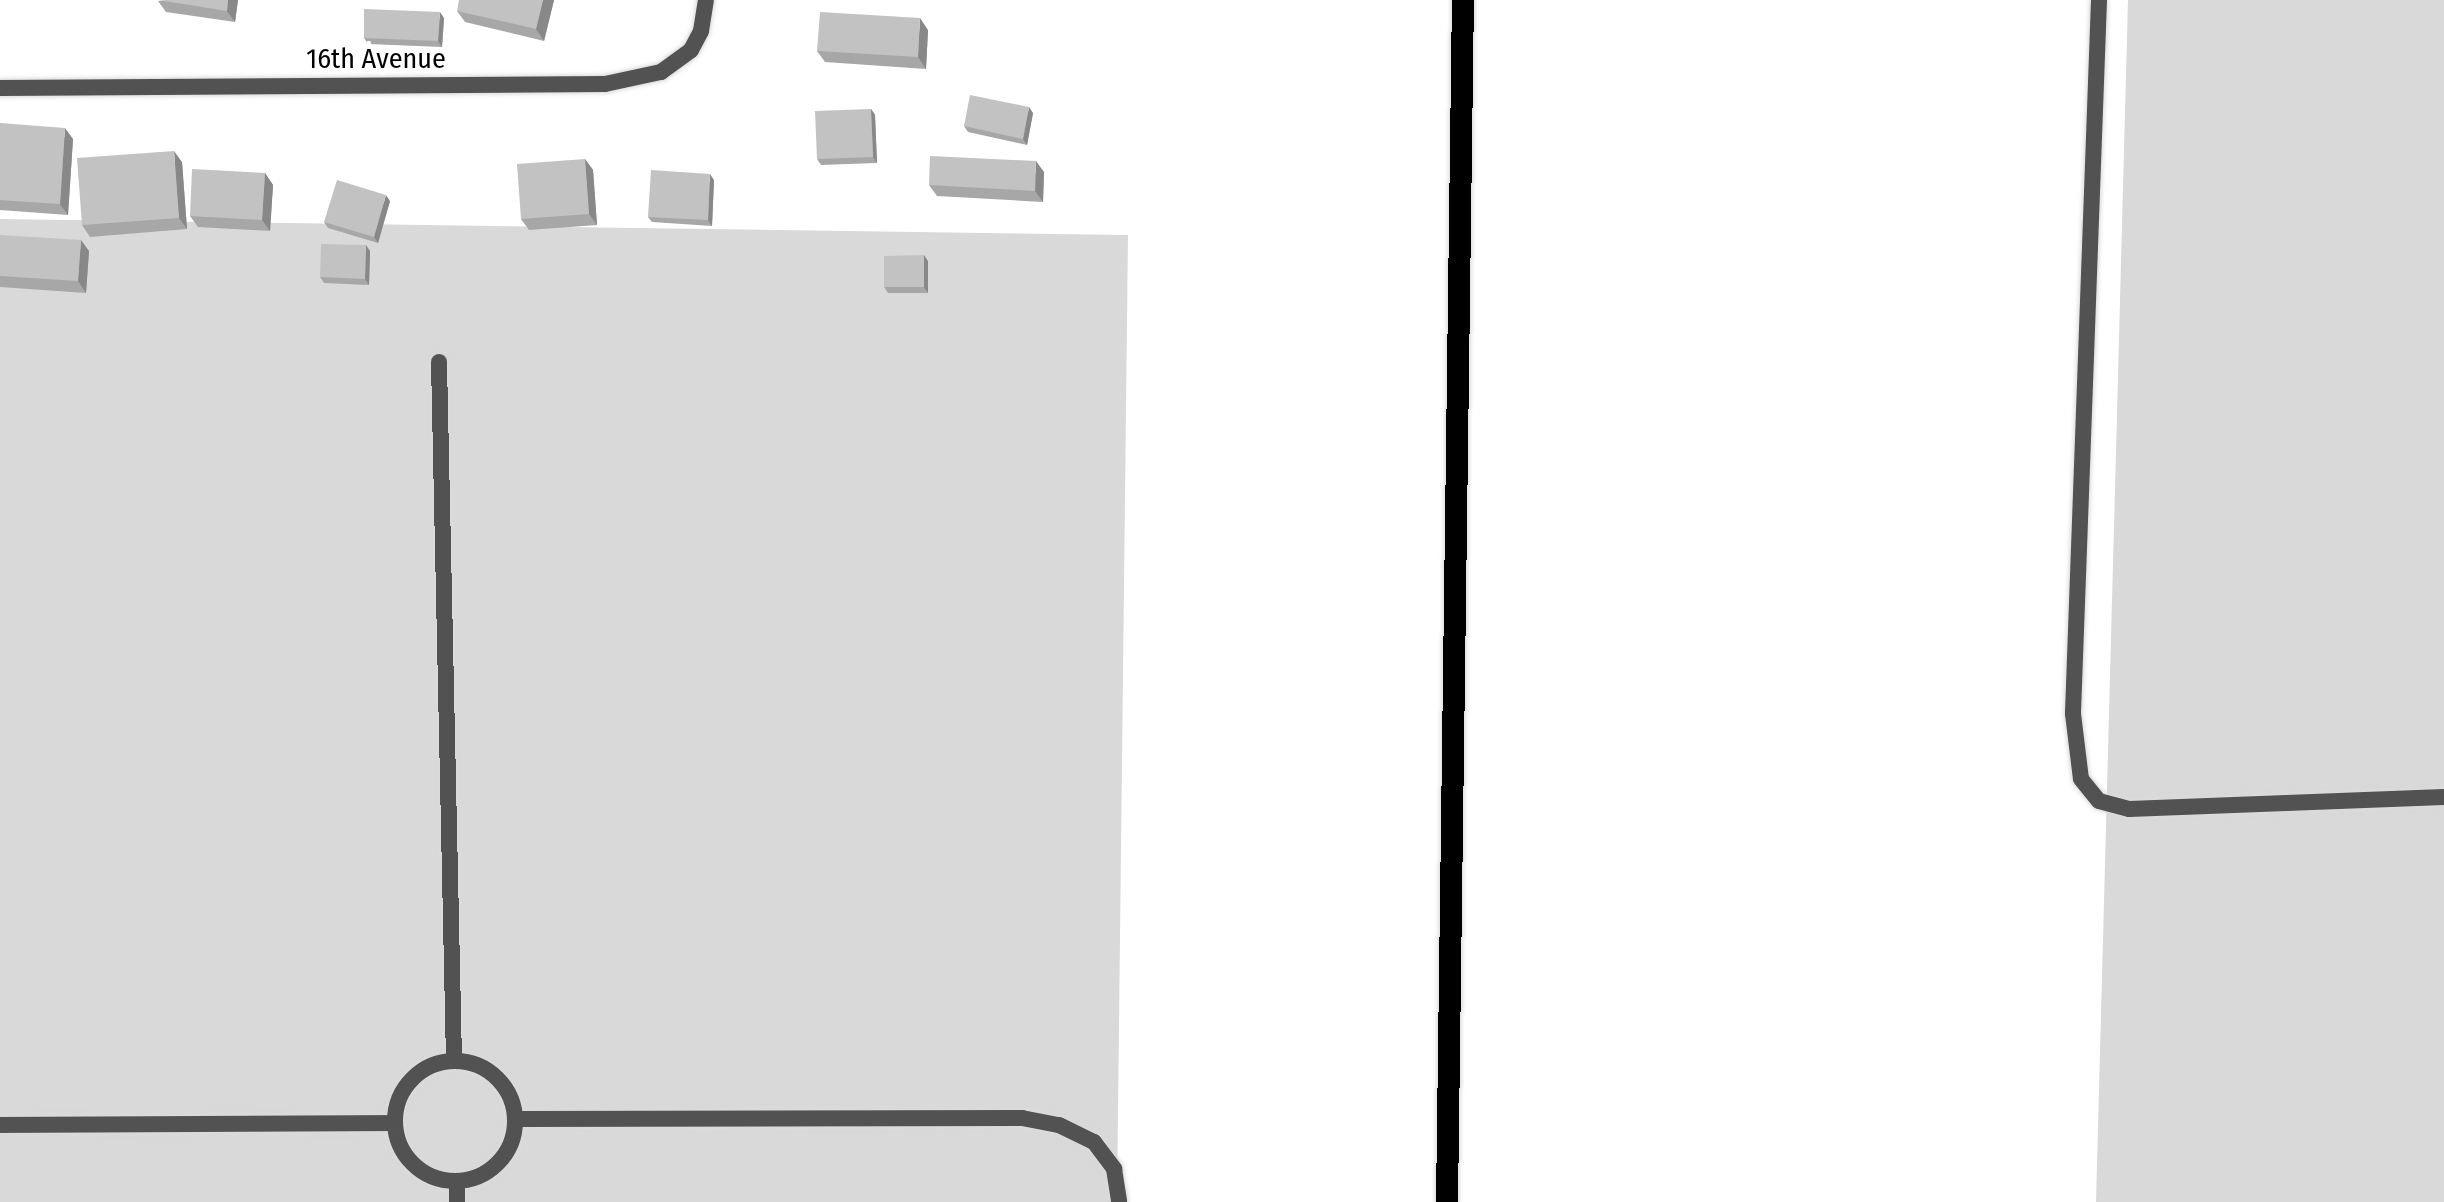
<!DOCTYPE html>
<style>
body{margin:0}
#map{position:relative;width:2444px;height:1202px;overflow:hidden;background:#fff;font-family:"Fira Sans Condensed",sans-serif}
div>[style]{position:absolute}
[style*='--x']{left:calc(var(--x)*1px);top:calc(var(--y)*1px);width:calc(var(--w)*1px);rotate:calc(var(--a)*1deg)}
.green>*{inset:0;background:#d9d9d9}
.roads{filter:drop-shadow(0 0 2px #dbdbdb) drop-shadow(0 0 2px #dbdbdb)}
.service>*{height:16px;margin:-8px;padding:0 8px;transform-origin:8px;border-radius:8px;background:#525252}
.service>.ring{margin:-8px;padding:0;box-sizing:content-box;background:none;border:16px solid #525252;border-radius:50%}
.minor>*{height:16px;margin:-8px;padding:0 8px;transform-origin:8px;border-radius:8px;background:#525252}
.trunk>*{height:22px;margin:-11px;padding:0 11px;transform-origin:11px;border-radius:11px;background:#000}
.wall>*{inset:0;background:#a7a7a7}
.shaded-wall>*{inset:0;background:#888}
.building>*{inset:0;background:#c2c2c2}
span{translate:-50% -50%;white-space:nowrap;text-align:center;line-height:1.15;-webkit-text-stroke:8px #fff;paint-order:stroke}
.street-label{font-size:28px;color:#000}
</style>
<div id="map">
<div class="green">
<div style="clip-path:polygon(2128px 0,2444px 0,2444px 1202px,2096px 1202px)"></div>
<div style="clip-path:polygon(0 219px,1128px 235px,1117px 1202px,0 1202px)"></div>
</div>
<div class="roads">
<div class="service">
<div style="--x:2099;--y:0;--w:714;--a:92.09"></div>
<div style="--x:2073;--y:714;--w:65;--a:83"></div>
<div style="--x:2081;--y:779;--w:28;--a:51"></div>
<div style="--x:2099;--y:801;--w:31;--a:15"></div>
<div style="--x:2129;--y:809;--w:315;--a:-2.2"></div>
<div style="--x:439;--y:362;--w:698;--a:88.77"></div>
<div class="ring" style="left:395px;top:1061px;width:104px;height:104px"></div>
<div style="--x:517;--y:1119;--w:505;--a:-0.11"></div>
<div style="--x:1022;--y:1118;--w:38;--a:11"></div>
<div style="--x:1059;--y:1125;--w:39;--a:26"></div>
<div style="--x:1094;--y:1142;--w:34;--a:53"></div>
<div style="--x:1114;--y:1169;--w:33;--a:81"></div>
<div style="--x:0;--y:1125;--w:394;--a:-0.3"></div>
<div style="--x:457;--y:1202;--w:20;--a:-90"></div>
</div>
<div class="minor">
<div style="--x:0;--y:88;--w:605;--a:-0.38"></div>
<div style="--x:605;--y:84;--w:57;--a:-12.1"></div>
<div style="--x:661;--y:72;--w:37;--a:-36"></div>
<div style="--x:691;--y:50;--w:21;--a:-62"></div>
<div style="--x:701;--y:31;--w:31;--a:-81"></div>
</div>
<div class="trunk">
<div style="--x:1447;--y:1202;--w:1202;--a:-89.24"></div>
</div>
</div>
<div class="wall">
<div style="clip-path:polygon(238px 0,235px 22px,166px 12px,158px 1px)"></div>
<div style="clip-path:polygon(554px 0,544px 41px,465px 22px,457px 11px)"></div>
<div style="clip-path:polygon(444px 18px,442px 47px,368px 44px,364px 38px)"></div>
<div style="clip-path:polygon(928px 30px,926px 69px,825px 62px,817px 51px)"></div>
<div style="clip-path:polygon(871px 109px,875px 115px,877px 163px,821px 165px,817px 159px)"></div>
<div style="clip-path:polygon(1033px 113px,1027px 145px,968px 132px,964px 126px)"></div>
<div style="clip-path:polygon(0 123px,73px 139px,68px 215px,0 210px)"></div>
<div style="clip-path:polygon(585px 159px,593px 170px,597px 225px,529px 230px,521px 219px)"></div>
<div style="clip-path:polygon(182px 162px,187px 229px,90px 237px,82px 225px)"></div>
<div style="clip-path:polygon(1044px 172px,1043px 202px,937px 196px,929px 185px)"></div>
<div style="clip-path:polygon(265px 173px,273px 185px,270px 231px,198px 227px,190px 216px)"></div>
<div style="clip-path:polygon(714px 180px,712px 226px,652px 222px,648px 217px)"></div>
<div style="clip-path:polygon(390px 201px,378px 243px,328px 228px,324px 222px)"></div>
<div style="clip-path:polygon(0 235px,89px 251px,86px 293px,0 287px)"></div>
<div style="clip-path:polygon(370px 251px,369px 285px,324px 283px,320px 277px)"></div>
<div style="clip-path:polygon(928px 261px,928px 293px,888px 293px,884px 287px)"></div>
</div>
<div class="shaded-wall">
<div style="clip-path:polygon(228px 0,238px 0,235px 22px,227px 11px)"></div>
<div style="clip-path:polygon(543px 0,554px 0,544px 41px,536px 29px)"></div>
<div style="clip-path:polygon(440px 12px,444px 18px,442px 47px,438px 41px)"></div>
<div style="clip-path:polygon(920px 18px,928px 30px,926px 69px,918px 57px)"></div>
<div style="clip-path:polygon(1029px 107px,1033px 113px,1027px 145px,1023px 139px)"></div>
<div style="clip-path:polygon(871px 109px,875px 115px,877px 163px,873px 157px)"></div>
<div style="clip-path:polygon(65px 128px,73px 139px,68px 215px,60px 204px)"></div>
<div style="clip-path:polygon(174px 151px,182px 162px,187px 229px,179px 218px)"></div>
<div style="clip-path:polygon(585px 159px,593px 170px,597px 225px,589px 214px)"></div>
<div style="clip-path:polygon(1036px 161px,1044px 172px,1043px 202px,1035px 191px)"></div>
<div style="clip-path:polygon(265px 173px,273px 185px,270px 231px,262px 220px)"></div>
<div style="clip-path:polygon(710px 174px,714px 180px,712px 226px,708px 220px)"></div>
<div style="clip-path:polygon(386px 195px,390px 201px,378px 243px,374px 237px)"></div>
<div style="clip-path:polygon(81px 240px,89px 251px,86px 293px,78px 281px)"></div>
<div style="clip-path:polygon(366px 245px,370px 251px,369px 285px,365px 279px)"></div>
<div style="clip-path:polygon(924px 255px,928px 261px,928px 293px,924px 287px)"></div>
</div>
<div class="building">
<div style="clip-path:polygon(158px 0,228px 0,227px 11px)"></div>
<div style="clip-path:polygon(459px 0,543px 0,536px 29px,457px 11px)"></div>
<div style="clip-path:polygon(364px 9px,440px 12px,438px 41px,364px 38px)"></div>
<div style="clip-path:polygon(820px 12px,920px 18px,918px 57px,817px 51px)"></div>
<div style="clip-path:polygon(970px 95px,1029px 107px,1023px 139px,964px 126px)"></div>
<div style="clip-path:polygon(871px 109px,873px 157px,817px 159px,815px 111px)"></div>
<div style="clip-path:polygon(0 123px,65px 128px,60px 204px,0 200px)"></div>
<div style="clip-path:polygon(174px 151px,179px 218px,82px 225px,77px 158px)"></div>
<div style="clip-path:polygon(930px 156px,1036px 161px,1035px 191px,929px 185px)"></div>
<div style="clip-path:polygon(585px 159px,589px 214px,521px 219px,517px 164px)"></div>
<div style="clip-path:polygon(192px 169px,265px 173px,262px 220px,190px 216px)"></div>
<div style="clip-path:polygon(651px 170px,710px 174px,708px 220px,648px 217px)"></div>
<div style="clip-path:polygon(337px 180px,386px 195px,374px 237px,324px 222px)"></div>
<div style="clip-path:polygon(0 235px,81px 240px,78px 281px,0 276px)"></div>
<div style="clip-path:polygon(321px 244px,366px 245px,365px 279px,320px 277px)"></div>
<div style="clip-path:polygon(924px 255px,924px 287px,884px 287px,884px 256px)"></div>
</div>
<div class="street-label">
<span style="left:376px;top:59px">16th Avenue</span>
</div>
</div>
